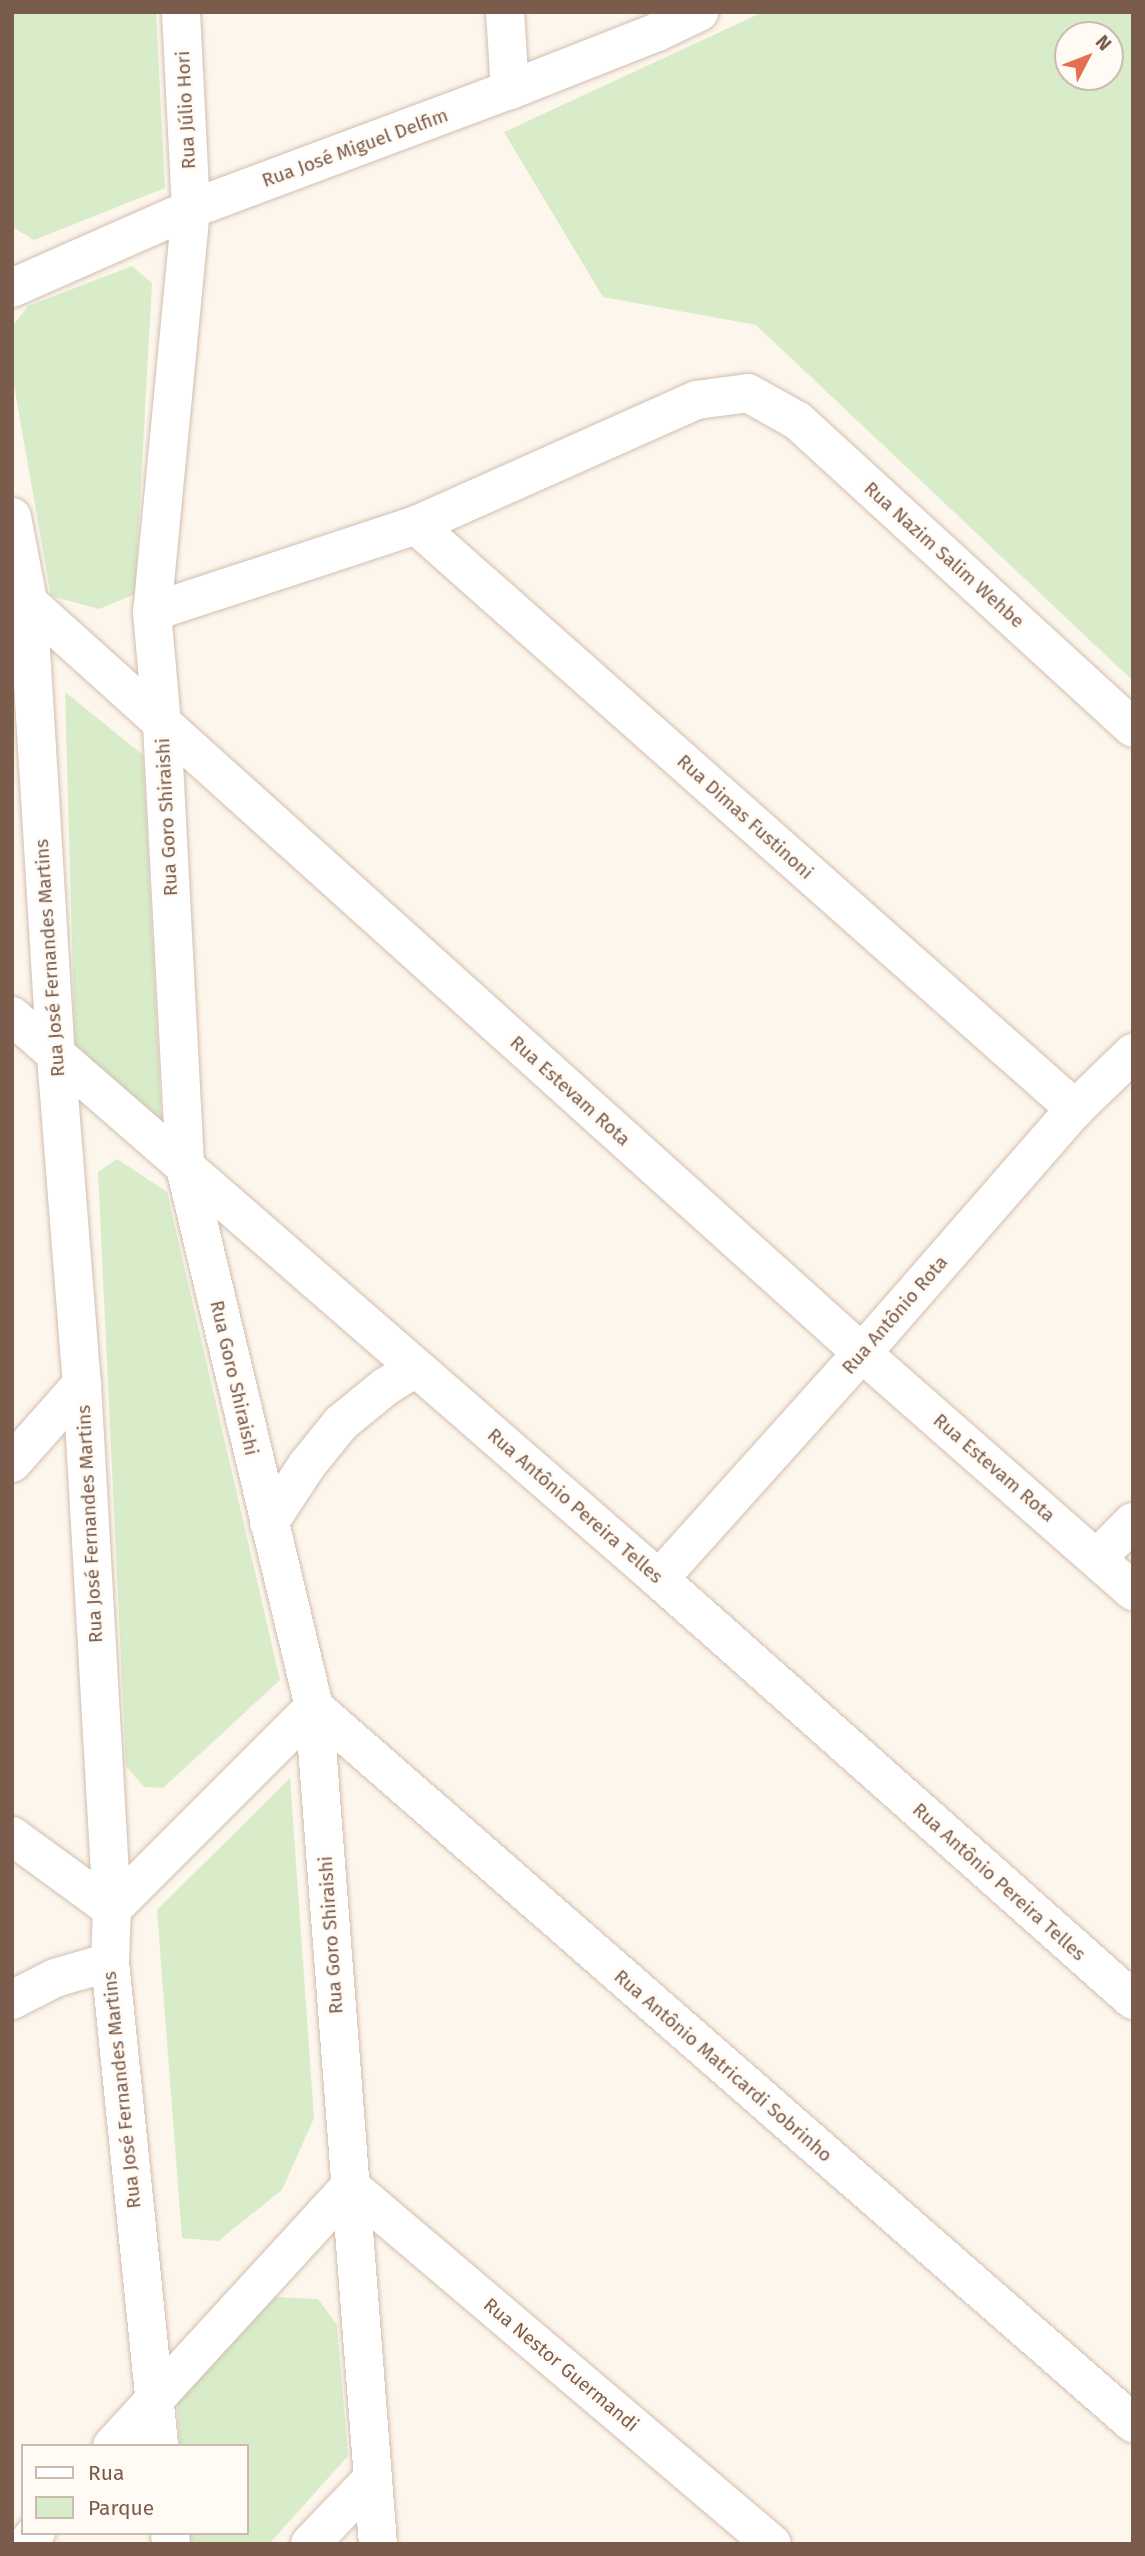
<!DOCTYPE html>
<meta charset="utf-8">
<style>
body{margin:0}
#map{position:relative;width:1145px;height:2556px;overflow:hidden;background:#fdf6ec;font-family:"Fira Sans",sans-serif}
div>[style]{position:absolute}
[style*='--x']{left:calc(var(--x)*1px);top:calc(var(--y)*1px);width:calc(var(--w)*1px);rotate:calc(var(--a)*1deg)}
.green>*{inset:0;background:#d8ecc9}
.roads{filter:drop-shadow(0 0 2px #d1beb0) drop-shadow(0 0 2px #d1beb0)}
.minor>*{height:38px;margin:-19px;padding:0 19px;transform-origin:19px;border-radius:19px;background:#fff}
span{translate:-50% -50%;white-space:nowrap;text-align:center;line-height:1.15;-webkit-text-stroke:5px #fffaf3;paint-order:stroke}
.street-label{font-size:19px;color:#7a5c4d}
.frame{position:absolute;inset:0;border:14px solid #7a5c4d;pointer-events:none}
.legend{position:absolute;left:21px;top:2444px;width:228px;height:91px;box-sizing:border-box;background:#fffaf3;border:2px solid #cabbb1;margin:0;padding:9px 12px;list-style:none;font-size:21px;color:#7a5c4d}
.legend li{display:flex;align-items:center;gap:14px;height:35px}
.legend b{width:35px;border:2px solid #cabbb1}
.north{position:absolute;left:1054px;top:21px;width:70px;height:70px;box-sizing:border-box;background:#fffaf3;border:2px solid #cabbb1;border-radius:50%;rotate:48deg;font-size:19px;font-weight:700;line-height:28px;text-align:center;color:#7a5c4d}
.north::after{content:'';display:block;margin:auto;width:24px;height:32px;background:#e76f51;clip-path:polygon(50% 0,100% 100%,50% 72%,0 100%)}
</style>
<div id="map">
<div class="green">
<div style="clip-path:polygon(12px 12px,156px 12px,165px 188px,34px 240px,12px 227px)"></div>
<div style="clip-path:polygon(evenodd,763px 12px,1133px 12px,1133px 681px,756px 325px,603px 297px,504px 132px,763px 12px,1068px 35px,1110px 35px,1110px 77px,1068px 77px,1068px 35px)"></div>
<div style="clip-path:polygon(132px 266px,152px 283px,135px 594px,99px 609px,51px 596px,12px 374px,12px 327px,28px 306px)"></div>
<div style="clip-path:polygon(65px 692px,143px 755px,162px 1125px,75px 1049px)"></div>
<div style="clip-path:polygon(117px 1159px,167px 1192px,280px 1680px,163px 1788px,144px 1787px,126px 1766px,98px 1172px)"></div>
<div style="clip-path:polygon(290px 1778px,314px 2118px,282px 2190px,218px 2241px,182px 2238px,157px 1910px)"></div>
<div style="clip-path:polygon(275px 2297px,318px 2299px,337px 2325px,348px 2456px,269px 2544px,188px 2544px,187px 2533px,247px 2533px,247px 2446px,180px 2446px,177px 2402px)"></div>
</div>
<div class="roads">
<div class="minor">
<div style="--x:181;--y:12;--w:197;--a:87.1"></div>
<div style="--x:191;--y:209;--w:405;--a:95.5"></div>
<div style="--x:152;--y:612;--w:113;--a:84.9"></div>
<div style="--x:162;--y:725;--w:443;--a:87"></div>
<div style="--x:185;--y:1167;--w:555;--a:76.56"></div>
<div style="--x:314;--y:1707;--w:839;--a:85.63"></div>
<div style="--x:505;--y:12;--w:78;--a:86.3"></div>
<div style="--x:12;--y:288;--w:196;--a:-23.8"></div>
<div style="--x:191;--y:209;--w:340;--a:-20.5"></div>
<div style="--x:510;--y:90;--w:158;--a:-21.5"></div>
<div style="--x:657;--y:32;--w:47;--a:-25.5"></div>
<div style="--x:12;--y:517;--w:86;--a:79.2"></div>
<div style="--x:28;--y:601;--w:456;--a:86.5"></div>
<div style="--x:56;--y:1056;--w:329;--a:85.5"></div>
<div style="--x:82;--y:1384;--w:526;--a:86.73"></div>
<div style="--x:112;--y:1909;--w:53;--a:92.2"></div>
<div style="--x:110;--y:1962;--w:486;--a:84.2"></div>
<div style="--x:416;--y:525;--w:881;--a:41.55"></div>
<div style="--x:19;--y:594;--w:1134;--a:42"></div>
<div style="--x:862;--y:1353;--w:361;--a:41.3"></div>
<div style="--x:152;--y:612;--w:278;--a:-18.2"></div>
<div style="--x:416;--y:525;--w:308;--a:-24"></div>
<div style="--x:697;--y:400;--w:51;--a:-7.8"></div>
<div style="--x:748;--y:393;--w:57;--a:29.2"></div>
<div style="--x:798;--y:421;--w:454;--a:42.5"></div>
<div style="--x:12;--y:1016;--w:858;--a:41.03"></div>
<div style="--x:659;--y:1579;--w:634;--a:41.61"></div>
<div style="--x:12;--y:1463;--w:106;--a:-48.5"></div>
<div style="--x:269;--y:1523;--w:69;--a:-56.8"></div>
<div style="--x:307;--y:1465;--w:54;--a:-51"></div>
<div style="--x:341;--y:1423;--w:57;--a:-39.3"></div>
<div style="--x:385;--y:1387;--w:36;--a:-32"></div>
<div style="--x:1097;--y:1558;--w:51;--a:-45"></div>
<div style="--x:659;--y:1579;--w:304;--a:-48.1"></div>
<div style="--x:862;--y:1353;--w:324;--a:-48.9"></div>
<div style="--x:1075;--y:1109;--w:81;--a:-44"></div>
<div style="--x:12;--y:1836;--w:124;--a:36.1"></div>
<div style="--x:112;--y:1909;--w:286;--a:-45"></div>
<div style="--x:314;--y:1707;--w:1088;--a:41.16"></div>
<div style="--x:12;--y:2000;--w:48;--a:-27.1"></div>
<div style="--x:55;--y:1978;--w:57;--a:-16.2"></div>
<div style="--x:112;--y:2446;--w:352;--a:-47.5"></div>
<div style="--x:350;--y:2186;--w:553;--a:40.31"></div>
<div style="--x:170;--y:2533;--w:11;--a:85"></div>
<div style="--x:27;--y:2544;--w:14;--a:-51"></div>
<div style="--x:310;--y:2544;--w:91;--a:-46.3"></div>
</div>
</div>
<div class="street-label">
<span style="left:186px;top:110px;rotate:-93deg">Rua Júlio Hori</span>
<span style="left:355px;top:148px;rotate:-20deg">Rua José Miguel Delfim</span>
<span style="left:944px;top:555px;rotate:42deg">Rua Nazim Salim Wehbe</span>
<span style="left:167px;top:817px;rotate:-93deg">Rua Goro Shiraishi</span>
<span style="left:745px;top:817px;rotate:42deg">Rua Dimas Fustinoni</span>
<span style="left:50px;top:958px;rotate:-94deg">Rua José Fernandes Martins</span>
<span style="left:570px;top:1091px;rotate:42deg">Rua Estevam Rota</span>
<span style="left:895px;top:1315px;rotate:-49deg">Rua Antônio Rota</span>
<span style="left:234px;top:1378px;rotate:77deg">Rua Goro Shiraishi</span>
<span style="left:994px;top:1468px;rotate:41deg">Rua Estevam Rota</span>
<span style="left:575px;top:1506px;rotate:41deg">Rua Antônio Pereira Telles</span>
<span style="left:90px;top:1524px;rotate:-93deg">Rua José Fernandes Martins</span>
<span style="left:999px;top:1882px;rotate:42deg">Rua Antônio Pereira Telles</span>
<span style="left:331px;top:1935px;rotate:-94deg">Rua Goro Shiraishi</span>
<span style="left:723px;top:2066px;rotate:41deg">Rua Antônio Matricardi Sobrinho</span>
<span style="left:122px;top:2090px;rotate:-96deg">Rua José Fernandes Martins</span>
<span style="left:561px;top:2365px;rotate:40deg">Rua Nestor Guermandi</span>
</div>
<div class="frame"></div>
<ul class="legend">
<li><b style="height:9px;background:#fff"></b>Rua</li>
<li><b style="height:19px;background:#d8ecc9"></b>Parque</li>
</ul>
<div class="north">N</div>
</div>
